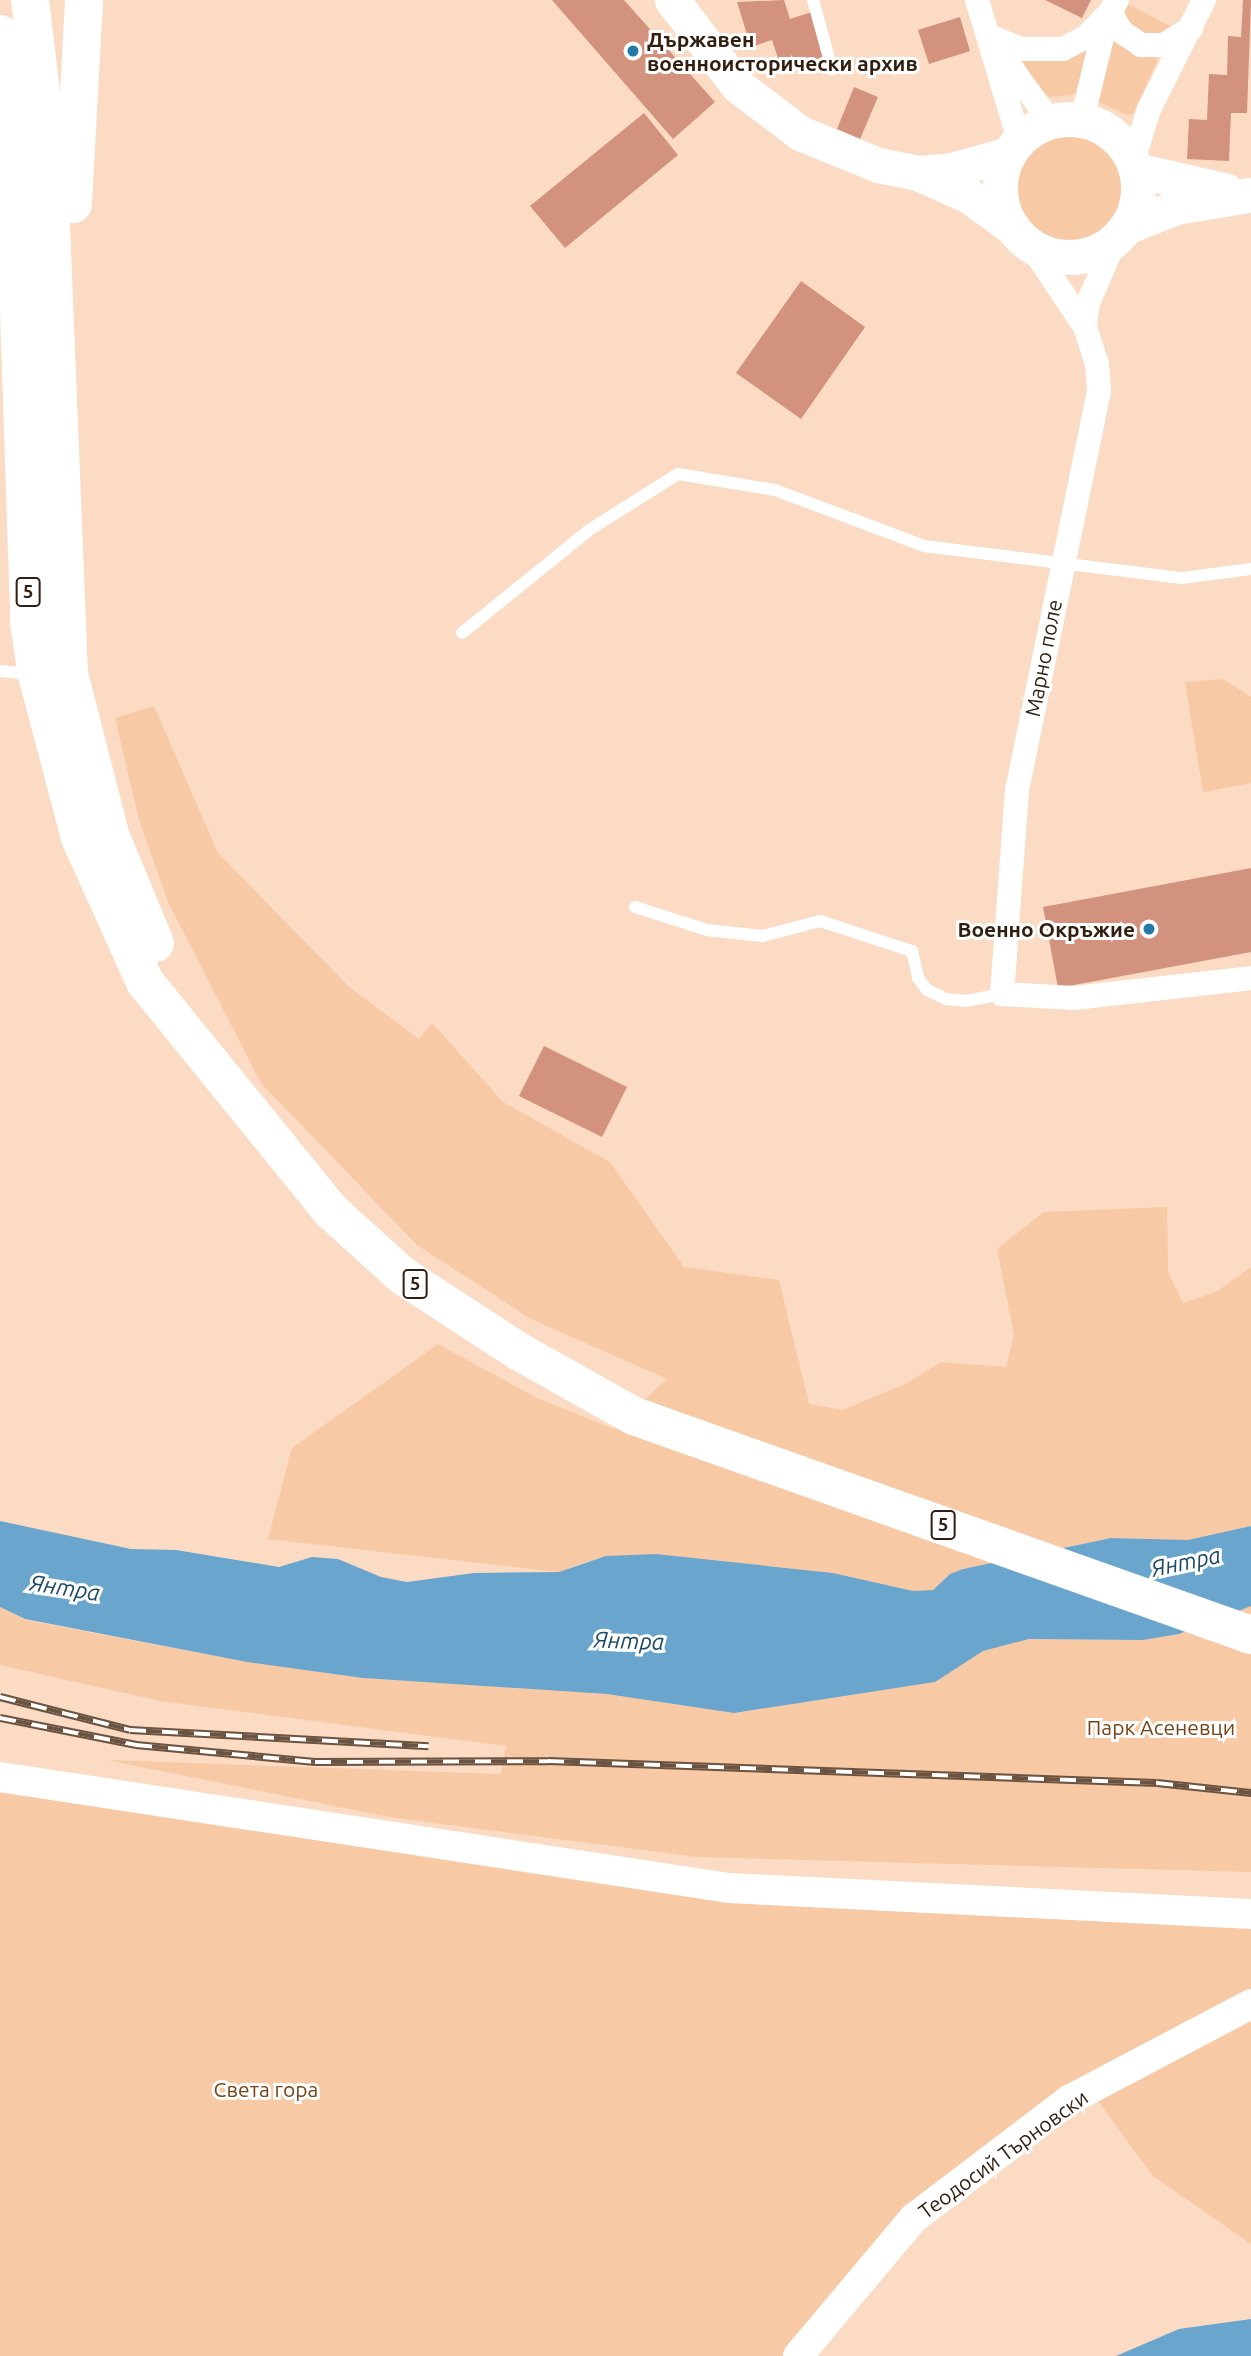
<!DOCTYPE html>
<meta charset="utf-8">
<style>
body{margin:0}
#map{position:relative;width:1251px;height:2356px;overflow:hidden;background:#fbdbc3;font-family:Ubuntu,sans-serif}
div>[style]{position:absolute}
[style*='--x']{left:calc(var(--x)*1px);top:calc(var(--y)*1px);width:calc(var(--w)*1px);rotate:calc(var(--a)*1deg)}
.green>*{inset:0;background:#f8c9a5}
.round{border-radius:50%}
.water>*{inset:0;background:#6aa5cd}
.building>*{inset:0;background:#d3927d}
.service>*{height:12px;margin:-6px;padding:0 6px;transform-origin:6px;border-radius:6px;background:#fff}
.minor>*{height:24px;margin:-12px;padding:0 12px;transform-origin:12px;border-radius:12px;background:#fff}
.tertiary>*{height:30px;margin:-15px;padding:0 15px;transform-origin:15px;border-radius:15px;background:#fff}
.secondary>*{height:35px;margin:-17.5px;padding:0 17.5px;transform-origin:17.5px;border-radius:17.5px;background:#fff}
.secondary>.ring{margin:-17.5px;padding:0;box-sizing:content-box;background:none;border:35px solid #fff;border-radius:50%}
.primary>*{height:38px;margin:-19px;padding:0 19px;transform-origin:19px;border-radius:19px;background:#fff}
.rail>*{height:8px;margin-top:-4px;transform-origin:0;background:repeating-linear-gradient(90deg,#fff 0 16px,#6a5341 0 32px);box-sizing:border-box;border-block:2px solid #6a5341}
.dots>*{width:19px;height:19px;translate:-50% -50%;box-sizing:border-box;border:4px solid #fff;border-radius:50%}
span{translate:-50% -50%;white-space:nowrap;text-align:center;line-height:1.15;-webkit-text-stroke:6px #fff;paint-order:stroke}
.shield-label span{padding:2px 5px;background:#fff;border:2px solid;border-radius:5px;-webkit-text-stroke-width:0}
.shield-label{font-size:19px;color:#321e0f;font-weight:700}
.poi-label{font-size:21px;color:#321e0f;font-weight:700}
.left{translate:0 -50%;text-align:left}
.right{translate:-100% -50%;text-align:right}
.street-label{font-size:21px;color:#321e0f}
.park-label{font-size:21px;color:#764314}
.water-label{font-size:23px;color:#1d4b67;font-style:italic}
</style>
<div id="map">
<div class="green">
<div style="clip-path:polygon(1124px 2px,1176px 29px,1151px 41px,1125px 20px)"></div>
<div style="clip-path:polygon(1114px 34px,1158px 59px,1133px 114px,1127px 115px,1096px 101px)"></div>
<div style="clip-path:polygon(1091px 41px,1077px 94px,1049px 97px,1035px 88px,1022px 59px)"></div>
<div class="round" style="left:1015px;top:132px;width:108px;height:108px"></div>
<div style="clip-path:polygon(1223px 679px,1251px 697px,1251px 783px,1203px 792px,1185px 682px)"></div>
<div style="clip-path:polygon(154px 706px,218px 853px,349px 987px,419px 1039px,432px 1023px,503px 1102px,610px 1162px,684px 1267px,779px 1280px,809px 1404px,843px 1410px,907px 1383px,941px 1362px,1006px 1367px,1014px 1335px,997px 1249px,1044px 1212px,1167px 1207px,1168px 1272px,1183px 1303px,1216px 1292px,1251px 1267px,1251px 1526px,1188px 1540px,1111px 1538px,963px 1569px,950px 1574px,933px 1590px,913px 1591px,833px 1573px,656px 1554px,588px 1561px,559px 1572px,268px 1539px,292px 1448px,438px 1344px,537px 1398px,614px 1429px,667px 1379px,531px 1319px,417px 1245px,261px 1083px,168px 902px,139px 820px,115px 718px)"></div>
<div style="clip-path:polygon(1251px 1606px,1251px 1872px,697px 1857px,389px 1817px,107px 1760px,501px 1774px,506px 1746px,160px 1701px,0 1665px,0 1607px,25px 1620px,247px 1662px,363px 1678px,607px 1694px,734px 1713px,935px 1682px,983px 1651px,1029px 1639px,1143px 1640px,1179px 1634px)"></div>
<div style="clip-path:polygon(0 1778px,729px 1888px,1251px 1900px,1251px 2244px,1153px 2176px,1089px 2089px,914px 2218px,798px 2356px,0 2356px)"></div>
</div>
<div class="water">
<div style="clip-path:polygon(0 1521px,131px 1549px,176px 1550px,279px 1567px,312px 1557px,338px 1559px,381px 1577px,407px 1582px,474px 1573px,559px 1572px,606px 1556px,656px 1554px,833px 1573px,913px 1591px,933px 1590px,950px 1574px,963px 1569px,1111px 1538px,1188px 1540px,1251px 1526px,1251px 1606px,1179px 1634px,1143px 1640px,1029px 1639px,983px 1651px,935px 1682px,734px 1713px,607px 1694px,363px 1678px,247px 1662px,25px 1619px,0 1607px)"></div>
<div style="clip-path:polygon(1251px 2319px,1251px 2356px,1116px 2356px,1179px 2329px)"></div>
</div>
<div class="building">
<div style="clip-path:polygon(552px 0,624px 0,715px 102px,673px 139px)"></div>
<div style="clip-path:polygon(784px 0,790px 19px,812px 12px,825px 57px,782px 70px,772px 40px,751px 47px,737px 2px)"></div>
<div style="clip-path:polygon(1045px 0,1091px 0,1082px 18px)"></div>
<div style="clip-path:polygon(1243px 0,1251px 0,1247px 113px,1231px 113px,1229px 161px,1187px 159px,1189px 119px,1207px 120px,1209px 74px,1227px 75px,1228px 36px,1241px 37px)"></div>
<div style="clip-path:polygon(960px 17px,970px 51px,929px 64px,918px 30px)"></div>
<div style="clip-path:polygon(854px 87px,878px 97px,860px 139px,837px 129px)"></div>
<div style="clip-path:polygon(644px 113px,678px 155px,565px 248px,530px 206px)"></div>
<div style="clip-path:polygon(801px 281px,865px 327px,801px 419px,736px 373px)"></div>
<div style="clip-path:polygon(1251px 868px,1251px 952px,1058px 988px,1043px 907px)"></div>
<div style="clip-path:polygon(544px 1046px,627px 1087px,602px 1137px,519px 1096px)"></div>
</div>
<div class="service">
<div style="--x:813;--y:0;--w:72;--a:74.6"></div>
<div style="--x:462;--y:633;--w:164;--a:-39"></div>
<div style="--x:589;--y:530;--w:105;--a:-32.2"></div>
<div style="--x:678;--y:474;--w:98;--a:9.4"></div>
<div style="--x:775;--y:490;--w:159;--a:20.6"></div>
<div style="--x:924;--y:546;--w:260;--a:7.1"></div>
<div style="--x:1182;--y:578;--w:70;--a:-7.4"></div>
<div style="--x:0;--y:671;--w:31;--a:6"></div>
<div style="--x:635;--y:907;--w:76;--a:17.7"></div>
<div style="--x:707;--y:930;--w:56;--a:6.1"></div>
<div style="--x:763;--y:936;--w:59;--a:-14.7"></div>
<div style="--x:820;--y:921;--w:97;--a:18.1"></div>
<div style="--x:912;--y:951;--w:28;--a:77"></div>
<div style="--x:918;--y:978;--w:15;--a:53"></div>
<div style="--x:927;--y:990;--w:21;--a:25"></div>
<div style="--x:946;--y:999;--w:20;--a:6"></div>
<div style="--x:966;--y:1001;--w:37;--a:-11"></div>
</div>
<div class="minor">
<div style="--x:977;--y:0;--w:146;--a:73.3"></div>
<div style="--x:1117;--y:0;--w:13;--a:119"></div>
<div style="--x:1111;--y:11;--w:11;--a:68"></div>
<div style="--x:1115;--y:21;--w:13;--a:58"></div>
<div style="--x:1122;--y:32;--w:23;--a:34"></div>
<div style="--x:1141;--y:45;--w:23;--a:0"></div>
<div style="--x:1164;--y:45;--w:32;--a:-32"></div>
<div style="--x:989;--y:36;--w:35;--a:22"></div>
<div style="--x:1022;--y:49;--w:41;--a:0"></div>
<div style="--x:1063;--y:49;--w:26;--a:-28"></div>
<div style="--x:1086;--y:37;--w:36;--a:-46"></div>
<div style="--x:1001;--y:54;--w:83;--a:53.8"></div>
<div style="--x:1082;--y:120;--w:102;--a:-76.4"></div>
<div style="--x:1133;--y:161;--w:54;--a:-72.9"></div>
<div style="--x:1149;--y:109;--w:122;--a:-63.2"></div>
<div style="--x:1031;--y:246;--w:97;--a:56.3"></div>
<div style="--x:1085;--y:327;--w:38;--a:72"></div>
<div style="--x:1097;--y:363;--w:28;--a:86"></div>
<div style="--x:1099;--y:391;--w:407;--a:101.6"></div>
<div style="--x:1017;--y:790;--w:205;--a:94.2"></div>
<div style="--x:1002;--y:994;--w:72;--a:3.2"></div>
<div style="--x:1074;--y:998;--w:178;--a:-6.4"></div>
<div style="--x:1085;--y:327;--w:24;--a:-83"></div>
<div style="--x:1088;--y:303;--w:71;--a:-66.7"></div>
</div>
<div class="tertiary">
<div style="--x:0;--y:1777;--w:737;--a:8.66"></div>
<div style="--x:729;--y:1888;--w:523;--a:2.85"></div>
<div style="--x:798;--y:2356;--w:180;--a:-50"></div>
<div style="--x:914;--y:2218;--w:195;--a:-37.3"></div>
<div style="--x:1069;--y:2100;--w:206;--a:-27.8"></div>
</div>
<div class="secondary">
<div style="--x:672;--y:0;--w:108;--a:52.5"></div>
<div style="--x:738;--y:86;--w:78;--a:37.2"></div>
<div style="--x:800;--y:133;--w:84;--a:22.3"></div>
<div style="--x:878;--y:165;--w:41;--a:11.3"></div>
<div style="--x:918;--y:173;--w:56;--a:24.3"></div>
<div style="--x:969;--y:196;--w:53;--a:35.8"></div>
<div class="ring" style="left:1000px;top:119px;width:103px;height:103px"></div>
<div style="--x:1136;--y:170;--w:93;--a:13"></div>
<div style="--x:918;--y:173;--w:33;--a:-5"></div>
<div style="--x:951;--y:170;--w:60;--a:-15.4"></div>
<div style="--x:1126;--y:227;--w:54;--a:-21.8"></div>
<div style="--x:1176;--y:207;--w:73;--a:-9.5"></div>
</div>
<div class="primary">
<div style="--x:30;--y:0;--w:152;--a:83.2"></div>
<div style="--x:48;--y:151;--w:523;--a:87.7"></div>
<div style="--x:69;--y:674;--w:168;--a:75.6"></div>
<div style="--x:111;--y:837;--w:115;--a:67.5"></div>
<div style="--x:0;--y:34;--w:157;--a:84.5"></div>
<div style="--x:15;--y:190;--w:433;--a:88.1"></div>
<div style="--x:29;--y:623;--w:53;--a:81.3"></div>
<div style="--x:37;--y:675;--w:169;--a:75.2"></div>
<div style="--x:80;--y:838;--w:158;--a:65.7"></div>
<div style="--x:145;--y:982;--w:295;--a:50.9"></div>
<div style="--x:331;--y:1211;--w:97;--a:42.1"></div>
<div style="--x:403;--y:1276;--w:137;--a:33.1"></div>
<div style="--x:518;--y:1351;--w:133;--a:29.3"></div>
<div style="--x:634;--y:1416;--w:655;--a:19.54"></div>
<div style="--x:73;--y:204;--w:204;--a:-86.9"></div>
</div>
<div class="rail">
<div style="--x:0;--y:1697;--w:134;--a:14.2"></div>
<div style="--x:130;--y:1730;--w:299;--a:3.1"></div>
<div style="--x:0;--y:1718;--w:139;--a:11.2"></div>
<div style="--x:136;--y:1745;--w:180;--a:5.4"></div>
<div style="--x:315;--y:1762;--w:233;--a:-0.2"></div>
<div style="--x:548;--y:1761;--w:609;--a:2.07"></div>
<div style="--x:1157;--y:1783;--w:95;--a:6.1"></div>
</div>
<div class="dots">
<div style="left:633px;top:51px;background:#2479a9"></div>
<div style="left:1149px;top:929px;background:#2479a9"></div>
</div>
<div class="shield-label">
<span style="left:28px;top:592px">5</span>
<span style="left:415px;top:1284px">5</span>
<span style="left:943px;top:1525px">5</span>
</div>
<div class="poi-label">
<span class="left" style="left:647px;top:51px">Държавен<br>военноисторически архив</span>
<span class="right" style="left:1135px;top:929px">Военно Окръжие</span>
</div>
<div class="street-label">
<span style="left:1043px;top:658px;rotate:-79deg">Марно поле</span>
<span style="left:1003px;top:2154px;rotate:-36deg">Теодосий Търновски</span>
</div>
<div class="park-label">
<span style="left:1161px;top:1727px">Парк Асеневци</span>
<span style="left:266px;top:2089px">Света гора</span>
</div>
<div class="water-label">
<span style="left:1186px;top:1562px;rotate:-12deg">Янтра</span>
<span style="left:65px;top:1588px;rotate:9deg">Янтра</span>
<span style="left:629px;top:1641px;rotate:2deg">Янтра</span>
</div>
</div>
